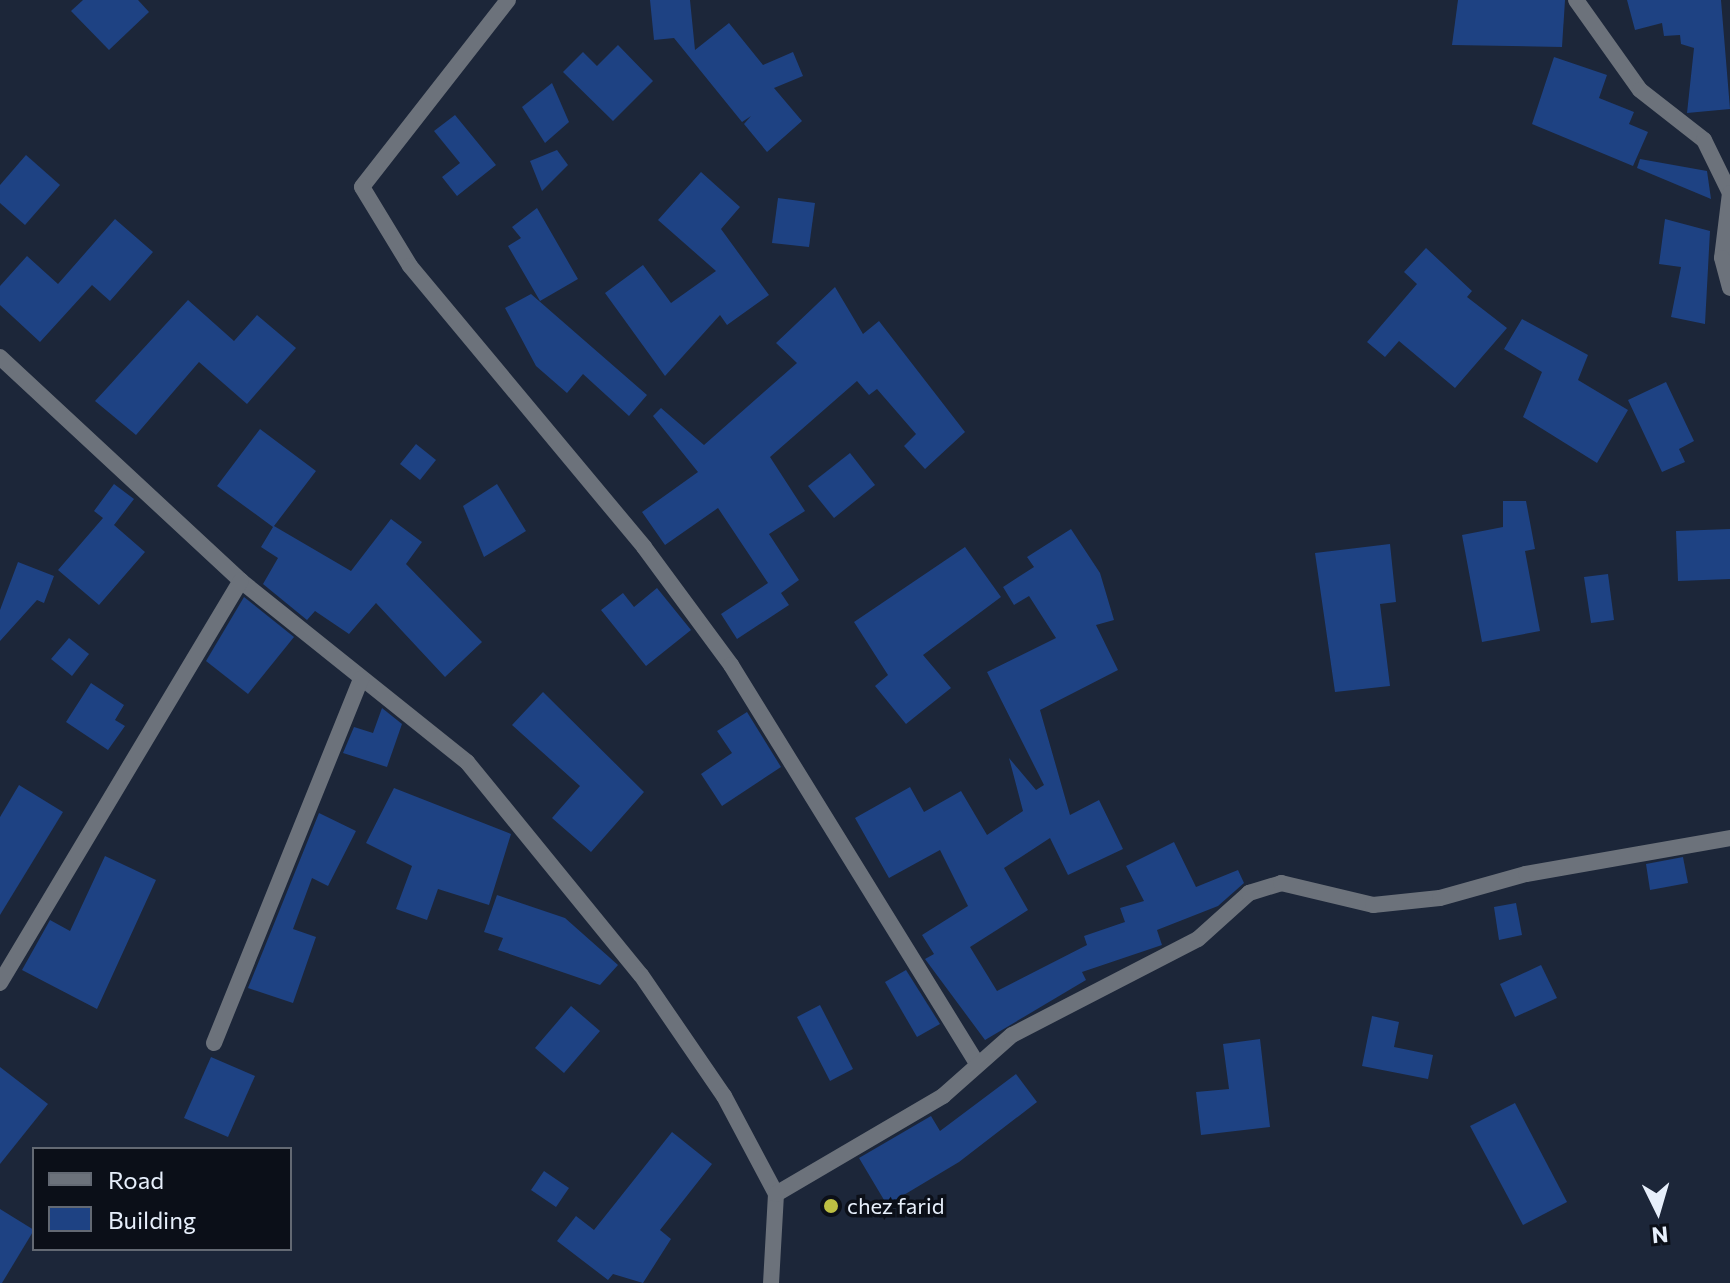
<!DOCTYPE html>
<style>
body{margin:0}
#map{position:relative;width:1730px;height:1283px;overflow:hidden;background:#1c2639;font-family:Commissioner,sans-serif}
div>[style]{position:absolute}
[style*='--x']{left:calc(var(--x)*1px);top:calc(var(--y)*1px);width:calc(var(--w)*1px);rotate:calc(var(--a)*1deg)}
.building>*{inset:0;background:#1e4283}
.street>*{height:16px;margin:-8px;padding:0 8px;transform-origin:8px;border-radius:8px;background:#6c727b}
.dots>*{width:22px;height:22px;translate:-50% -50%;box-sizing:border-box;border:4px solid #0b0f18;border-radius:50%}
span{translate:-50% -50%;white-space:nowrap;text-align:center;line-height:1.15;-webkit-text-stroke:7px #0b0f18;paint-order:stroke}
.poi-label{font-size:22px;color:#e7effb}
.left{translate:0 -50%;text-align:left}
.legend{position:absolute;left:32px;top:1147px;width:260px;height:104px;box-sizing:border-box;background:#0b0f18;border:2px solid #636973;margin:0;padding:10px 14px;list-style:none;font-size:24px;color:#e7effb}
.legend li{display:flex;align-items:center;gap:16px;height:40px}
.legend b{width:40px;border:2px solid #636973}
.north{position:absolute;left:1618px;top:1171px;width:80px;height:80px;-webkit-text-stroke:6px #0b0f18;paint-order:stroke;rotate:175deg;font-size:22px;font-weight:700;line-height:32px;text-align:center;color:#e7effb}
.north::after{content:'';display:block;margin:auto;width:28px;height:36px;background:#e7effb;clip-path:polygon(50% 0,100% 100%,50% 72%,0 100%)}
</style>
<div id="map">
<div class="building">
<div style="clip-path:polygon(83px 0,138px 0,149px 12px,109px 50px,71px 11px)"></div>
<div style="clip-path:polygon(650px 0,690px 0,695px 50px,729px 23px,763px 65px,793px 52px,803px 76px,774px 88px,802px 121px,767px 152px,744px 124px,751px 116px,742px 122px,674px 38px,654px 40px)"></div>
<div style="clip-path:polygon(1458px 0,1565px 0,1562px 47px,1452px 45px)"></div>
<div style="clip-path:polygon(1627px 0,1721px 0,1730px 109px,1687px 113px,1694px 48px,1681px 44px,1680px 35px,1664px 36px,1662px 23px,1635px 30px)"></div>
<div style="clip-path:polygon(618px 45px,653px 81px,613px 121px,563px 72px,583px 52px,597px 66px)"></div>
<div style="clip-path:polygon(1554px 57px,1607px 75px,1599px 98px,1634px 112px,1629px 124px,1648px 132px,1633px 166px,1532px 124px)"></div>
<div style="clip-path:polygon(552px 83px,569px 122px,545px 143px,522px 107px)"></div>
<div style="clip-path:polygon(455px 115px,496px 165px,457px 196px,442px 177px,460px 163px,434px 131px)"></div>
<div style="clip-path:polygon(557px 150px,568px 165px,542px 191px,530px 161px)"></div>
<div style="clip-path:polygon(26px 155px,60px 185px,25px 225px,0 203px,0 185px)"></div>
<div style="clip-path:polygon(1640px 159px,1707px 171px,1711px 199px,1637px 168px)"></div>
<div style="clip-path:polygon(701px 172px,740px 207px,721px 229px,769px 295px,727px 325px,720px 315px,665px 376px,605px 293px,643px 265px,671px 303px,716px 271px,658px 220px)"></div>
<div style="clip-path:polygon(778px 198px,815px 203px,809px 247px,772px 243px)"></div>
<div style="clip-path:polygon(537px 208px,578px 279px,540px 301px,508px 246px,521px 238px,512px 227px)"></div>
<div style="clip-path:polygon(115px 219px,153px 252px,110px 301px,92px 285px,40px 342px,0 305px,0 286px,27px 256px,58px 284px)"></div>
<div style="clip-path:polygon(1665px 219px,1710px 231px,1705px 324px,1671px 317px,1681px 267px,1659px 264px)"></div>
<div style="clip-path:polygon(1426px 248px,1472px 291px,1467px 297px,1507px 328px,1455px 388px,1399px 341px,1385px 357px,1367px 342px,1417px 284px,1404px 272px)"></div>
<div style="clip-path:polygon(835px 287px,863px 334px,879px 321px,965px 432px,925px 469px,904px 446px,916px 434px,877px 389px,869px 395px,857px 381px,770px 457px,805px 511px,769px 534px,799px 580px,781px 593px,789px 605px,737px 639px,721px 614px,768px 583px,718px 508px,665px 545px,642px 512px,698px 472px,653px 416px,661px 408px,704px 445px,797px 363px,776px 343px)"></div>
<div style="clip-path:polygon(531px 294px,647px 395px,629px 416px,583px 374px,567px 393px,536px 366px,505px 308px)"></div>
<div style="clip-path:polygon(188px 300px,234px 341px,257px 315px,296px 348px,247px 404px,199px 362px,136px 435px,95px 401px)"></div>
<div style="clip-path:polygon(1522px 319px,1588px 355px,1578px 380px,1628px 410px,1597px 463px,1523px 417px,1542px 372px,1504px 349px)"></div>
<div style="clip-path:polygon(1666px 382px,1694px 441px,1679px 449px,1685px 462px,1662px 472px,1628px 400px)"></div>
<div style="clip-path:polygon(260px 429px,316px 471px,274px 526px,351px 571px,391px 519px,422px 542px,406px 564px,482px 642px,445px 677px,376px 603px,349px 634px,315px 611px,307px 620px,263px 584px,278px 558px,261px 547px,273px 527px,217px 486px)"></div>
<div style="clip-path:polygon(416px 444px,436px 460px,420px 480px,400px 464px)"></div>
<div style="clip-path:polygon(850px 453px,875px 485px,834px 518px,808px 486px)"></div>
<div style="clip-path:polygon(114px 484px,134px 499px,114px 525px,145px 552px,99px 605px,58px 570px,103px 518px,94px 511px)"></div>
<div style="clip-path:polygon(497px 484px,526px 531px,484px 557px,463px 506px)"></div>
<div style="clip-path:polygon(1503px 501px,1526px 501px,1535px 549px,1525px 551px,1540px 631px,1482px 642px,1462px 535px,1503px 527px)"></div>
<div style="clip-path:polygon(1071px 529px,1100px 573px,1114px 620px,1096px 625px,1118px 670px,1040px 710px,1070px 815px,1099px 800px,1123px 849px,1068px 875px,1050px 838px,1004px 868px,1028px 910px,970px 947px,997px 991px,1087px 945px,1084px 936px,1125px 922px,1120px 908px,1144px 901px,1126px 866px,1174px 842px,1196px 887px,1238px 870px,1244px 883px,1218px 906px,1157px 930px,1162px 945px,1082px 972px,1086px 980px,985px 1040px,925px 959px,934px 954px,922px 935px,968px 906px,940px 850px,889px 878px,855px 818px,910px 787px,924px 812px,961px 791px,987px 835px,1023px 811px,1009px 758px,1036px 790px,1044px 785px,987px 672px,1056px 638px,1029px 596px,1014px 605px,1003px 587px,1034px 567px,1027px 557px)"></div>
<div style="clip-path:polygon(1730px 529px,1730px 579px,1678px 581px,1676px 531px)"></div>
<div style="clip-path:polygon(1390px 544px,1396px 602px,1380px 604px,1390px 686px,1335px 692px,1315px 553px)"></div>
<div style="clip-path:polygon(965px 547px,1001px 597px,923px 655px,951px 688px,906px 724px,875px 686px,888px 675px,854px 622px)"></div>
<div style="clip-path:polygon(18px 562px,54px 576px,44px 603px,37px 600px,0 641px,0 610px)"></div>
<div style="clip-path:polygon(1608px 574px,1614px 620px,1591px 623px,1584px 577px)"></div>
<div style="clip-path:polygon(657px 588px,691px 630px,646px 666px,601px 610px,623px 593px,634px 607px)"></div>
<div style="clip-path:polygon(244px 597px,294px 637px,248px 694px,206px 661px)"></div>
<div style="clip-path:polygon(69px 638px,89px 654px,72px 676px,51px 659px)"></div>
<div style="clip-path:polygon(91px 683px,124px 705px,115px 720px,125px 726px,108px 750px,66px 722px)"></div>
<div style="clip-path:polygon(543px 692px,644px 792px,591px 852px,552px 818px,580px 786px,512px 725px)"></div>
<div style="clip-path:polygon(382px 708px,402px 724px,387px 767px,343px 753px,354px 727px,373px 733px)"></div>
<div style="clip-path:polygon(747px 712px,781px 767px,722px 806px,701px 774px,732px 753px,717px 731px)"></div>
<div style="clip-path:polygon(19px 785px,63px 812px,0 915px,0 817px)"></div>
<div style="clip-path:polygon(394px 788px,511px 834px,489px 905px,438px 889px,427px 920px,396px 909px,412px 866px,366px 843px)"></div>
<div style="clip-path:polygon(319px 813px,356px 831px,328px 886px,312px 878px,293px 929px,316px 937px,293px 1003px,248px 988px)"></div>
<div style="clip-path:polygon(105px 856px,156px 880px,97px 1009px,22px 970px,50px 920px,70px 931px)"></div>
<div style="clip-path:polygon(1683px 857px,1688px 883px,1650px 890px,1646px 864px)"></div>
<div style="clip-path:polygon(497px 895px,565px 918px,618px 965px,600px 985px,498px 950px,503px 938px,484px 932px)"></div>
<div style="clip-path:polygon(1516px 903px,1522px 935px,1499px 940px,1494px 907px)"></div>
<div style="clip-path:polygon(1541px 965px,1557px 998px,1515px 1017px,1500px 984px)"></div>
<div style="clip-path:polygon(906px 970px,940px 1024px,917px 1037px,885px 982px)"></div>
<div style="clip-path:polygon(820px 1005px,853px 1069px,830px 1081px,797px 1017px)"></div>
<div style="clip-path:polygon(571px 1006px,600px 1031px,564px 1073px,535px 1048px)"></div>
<div style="clip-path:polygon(1372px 1016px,1399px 1022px,1394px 1047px,1433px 1055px,1428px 1079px,1362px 1066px)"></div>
<div style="clip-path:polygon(1260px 1039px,1270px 1127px,1201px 1135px,1196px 1092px,1229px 1089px,1223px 1044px)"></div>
<div style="clip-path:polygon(211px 1057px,255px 1076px,228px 1137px,184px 1118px)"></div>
<div style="clip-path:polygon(0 1067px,48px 1104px,0 1164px)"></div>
<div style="clip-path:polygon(1016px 1074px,1037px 1102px,959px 1162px,887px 1205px,859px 1158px,931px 1116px,940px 1131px)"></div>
<div style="clip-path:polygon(1515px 1103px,1567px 1202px,1523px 1225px,1470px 1126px)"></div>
<div style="clip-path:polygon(672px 1132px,712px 1164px,660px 1230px,671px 1239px,643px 1283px,613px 1274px,608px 1280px,557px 1241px,576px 1216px,594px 1230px)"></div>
<div style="clip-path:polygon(544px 1171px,569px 1188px,556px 1207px,531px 1190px)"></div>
<div style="clip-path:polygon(0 1209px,34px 1230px,2px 1283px,0 1283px)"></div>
</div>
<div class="street">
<div style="--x:508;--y:0;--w:237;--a:128"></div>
<div style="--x:362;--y:187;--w:92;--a:58.7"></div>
<div style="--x:410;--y:266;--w:366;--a:50.2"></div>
<div style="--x:644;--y:547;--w:147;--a:53.6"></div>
<div style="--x:731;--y:665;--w:468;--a:58.3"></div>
<div style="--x:1576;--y:0;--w:110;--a:54.6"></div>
<div style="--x:1640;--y:90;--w:81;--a:38"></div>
<div style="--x:1704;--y:140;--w:59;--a:63.9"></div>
<div style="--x:1730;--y:193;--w:65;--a:97"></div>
<div style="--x:1722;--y:258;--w:31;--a:75"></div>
<div style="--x:0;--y:357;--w:329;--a:42.9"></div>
<div style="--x:241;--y:581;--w:290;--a:38.7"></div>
<div style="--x:467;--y:762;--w:275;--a:50.8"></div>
<div style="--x:641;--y:975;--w:147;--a:55.6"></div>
<div style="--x:724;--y:1096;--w:111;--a:62"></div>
<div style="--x:776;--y:1194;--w:89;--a:93.2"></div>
<div style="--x:0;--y:983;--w:469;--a:-59.1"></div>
<div style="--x:214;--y:1043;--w:393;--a:-68"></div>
<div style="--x:776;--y:1194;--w:194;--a:-30.4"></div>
<div style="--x:943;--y:1096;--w:92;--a:-41.5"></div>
<div style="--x:1012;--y:1035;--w:209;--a:-27.3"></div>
<div style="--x:1198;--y:939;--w:69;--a:-42"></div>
<div style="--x:1249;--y:893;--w:34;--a:-17"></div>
<div style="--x:1281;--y:883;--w:95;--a:13.4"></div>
<div style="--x:1373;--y:905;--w:67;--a:-6"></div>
<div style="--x:1440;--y:898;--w:89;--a:-15.6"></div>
<div style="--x:1526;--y:874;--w:207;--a:-10"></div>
</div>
<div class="dots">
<div style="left:831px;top:1206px;background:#bdbf43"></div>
</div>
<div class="poi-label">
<span class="left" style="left:847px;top:1206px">chez farid</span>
</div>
<ul class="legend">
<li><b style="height:10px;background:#6c727b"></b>Road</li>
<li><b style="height:22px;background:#1e4283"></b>Building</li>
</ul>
<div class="north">N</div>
</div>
